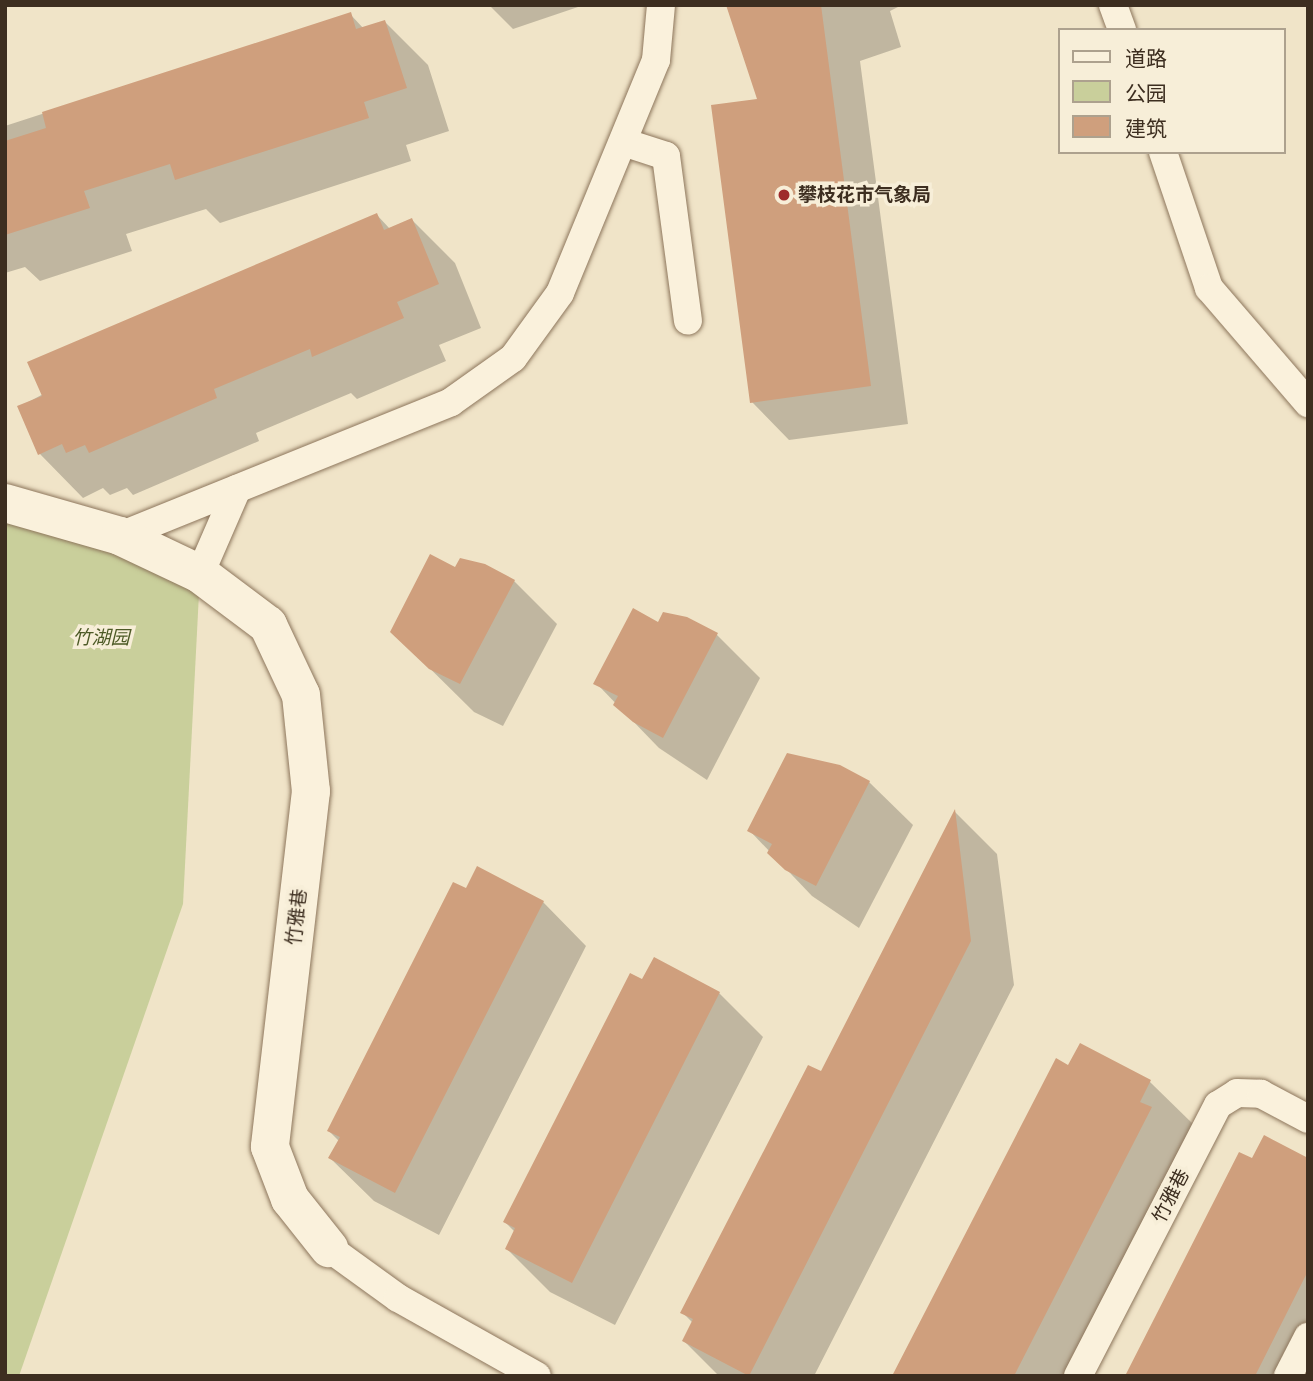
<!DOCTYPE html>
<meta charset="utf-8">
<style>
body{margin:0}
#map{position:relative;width:1313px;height:1381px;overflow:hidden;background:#f0e4c8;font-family:"Libre Baskerville","Noto Sans SC",serif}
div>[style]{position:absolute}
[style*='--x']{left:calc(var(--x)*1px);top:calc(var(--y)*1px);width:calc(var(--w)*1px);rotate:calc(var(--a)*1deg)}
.green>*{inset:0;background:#c9cf9b}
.shadow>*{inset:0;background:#0003}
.building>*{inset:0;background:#cf9f7d}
.roads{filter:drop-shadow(0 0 2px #8d765c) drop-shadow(0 0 2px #8d765c)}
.lane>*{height:28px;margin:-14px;padding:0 14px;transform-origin:14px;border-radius:14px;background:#faf1dc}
.street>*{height:38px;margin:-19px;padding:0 19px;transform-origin:19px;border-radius:19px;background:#faf1dc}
.dots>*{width:19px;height:19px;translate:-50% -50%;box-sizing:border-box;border:4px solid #f7eed8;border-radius:50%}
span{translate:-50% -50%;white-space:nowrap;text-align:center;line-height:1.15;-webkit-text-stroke:7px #f7eed8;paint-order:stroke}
.poi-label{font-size:19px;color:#3d2e20;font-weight:700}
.left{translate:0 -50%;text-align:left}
.park-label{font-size:19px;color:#4d5a26;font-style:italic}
.street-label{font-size:19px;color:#3d2e20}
.frame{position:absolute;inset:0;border:7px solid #3d2e20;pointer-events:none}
.legend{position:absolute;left:1058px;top:28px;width:228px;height:126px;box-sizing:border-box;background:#f7eed8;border:2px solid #ada18e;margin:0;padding:9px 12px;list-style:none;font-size:21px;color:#3d2e20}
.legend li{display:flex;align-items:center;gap:14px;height:35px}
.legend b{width:35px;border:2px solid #ada18e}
</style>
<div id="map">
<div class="green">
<div style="clip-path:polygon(5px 503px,200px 574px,183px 904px,19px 1376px,5px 1376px)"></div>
</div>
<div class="shadow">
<div style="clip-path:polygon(489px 5px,577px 5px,578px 7px,513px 29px)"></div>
<div style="clip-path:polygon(728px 5px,902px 5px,890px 11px,901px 47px,860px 61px,908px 424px,789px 440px,752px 402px,760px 101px)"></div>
<div style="clip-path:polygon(350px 14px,364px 29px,385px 22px,428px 65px,449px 131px,406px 145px,411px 161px,220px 223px,206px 209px,126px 234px,132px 251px,40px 281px,25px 267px,5px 273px,5px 126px)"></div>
<div style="clip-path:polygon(377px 215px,390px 229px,412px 220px,455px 263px,481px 328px,439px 345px,446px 361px,357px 399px,351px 393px,256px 433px,259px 441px,133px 495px,127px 488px,110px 495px,103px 488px,83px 498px,40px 454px,19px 407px)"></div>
<div style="clip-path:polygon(455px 570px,514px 581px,557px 624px,503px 726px,474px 712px,392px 631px)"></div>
<div style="clip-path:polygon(659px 624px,717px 635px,760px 678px,707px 780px,659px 748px,596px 683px)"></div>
<div style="clip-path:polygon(840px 766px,869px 782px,913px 825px,859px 928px,812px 896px,749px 830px)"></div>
<div style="clip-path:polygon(955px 812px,997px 854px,1014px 985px,814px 1376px,719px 1376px,684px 1341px,693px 1323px,682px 1312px,822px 1073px)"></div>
<div style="clip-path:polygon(467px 890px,543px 902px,586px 946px,439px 1235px,374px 1201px,330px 1158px,339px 1141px,329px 1131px)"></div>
<div style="clip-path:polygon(654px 960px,719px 993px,763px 1037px,615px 1325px,550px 1292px,507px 1249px,515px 1232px,505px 1222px)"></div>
<div style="clip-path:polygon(1080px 1046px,1150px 1082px,1194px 1125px,1079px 1376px,895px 1376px)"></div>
<div style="clip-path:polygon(1308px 1160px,1308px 1376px,1128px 1376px)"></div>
</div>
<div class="building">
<div style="clip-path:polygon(726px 5px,821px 5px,871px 386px,750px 403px,711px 105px,757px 99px)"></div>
<div style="clip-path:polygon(351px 12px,356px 29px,385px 20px,407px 88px,364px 102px,369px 118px,175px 180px,170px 164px,84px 191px,90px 208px,5px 235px,5px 141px,46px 128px,42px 112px)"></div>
<div style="clip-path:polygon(377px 213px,384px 230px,412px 218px,439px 284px,397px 302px,404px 318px,312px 357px,310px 349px,214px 389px,217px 398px,89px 453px,85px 445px,66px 453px,62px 444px,38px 455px,17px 406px,42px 396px,27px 362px)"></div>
<div style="clip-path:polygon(430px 554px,455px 567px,460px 558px,485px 564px,515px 580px,460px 684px,429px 669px,390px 632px)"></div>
<div style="clip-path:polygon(633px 608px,658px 622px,663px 612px,687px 617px,718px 633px,663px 738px,633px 722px,613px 705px,618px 696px,593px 684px)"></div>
<div style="clip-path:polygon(787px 753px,840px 765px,870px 781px,816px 886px,785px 870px,767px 853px,772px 844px,747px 831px)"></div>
<div style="clip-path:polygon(955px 809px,971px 941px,749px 1376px,682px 1341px,693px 1319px,680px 1313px,808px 1065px,821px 1071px)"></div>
<div style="clip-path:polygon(477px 866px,544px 901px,395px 1193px,328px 1158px,340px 1137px,327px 1131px,453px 882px,466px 888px)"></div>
<div style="clip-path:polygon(654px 957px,720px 992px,572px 1283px,505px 1249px,515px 1228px,503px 1222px,630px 973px,642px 979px)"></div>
<div style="clip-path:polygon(1080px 1043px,1151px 1080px,1140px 1102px,1152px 1107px,1014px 1376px,892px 1376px,1056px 1058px,1068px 1065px)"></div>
<div style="clip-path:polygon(1264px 1135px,1308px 1158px,1308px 1271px,1255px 1376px,1125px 1376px,1239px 1152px,1252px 1158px)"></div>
</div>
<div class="roads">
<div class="lane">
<div style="--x:1113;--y:5;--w:27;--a:70"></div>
<div style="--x:623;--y:142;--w:45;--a:18"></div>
<div style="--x:666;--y:156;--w:166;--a:82.4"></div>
<div style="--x:1163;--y:152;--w:144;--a:71.3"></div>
<div style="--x:1209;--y:288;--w:152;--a:49.3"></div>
<div style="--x:120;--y:536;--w:357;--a:-22"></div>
<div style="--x:451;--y:402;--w:76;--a:-35.4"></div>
<div style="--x:513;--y:358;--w:80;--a:-54.1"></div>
<div style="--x:560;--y:293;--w:252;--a:-67.6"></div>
<div style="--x:656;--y:60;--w:55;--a:-84.8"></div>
<div style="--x:200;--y:574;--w:93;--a:-66.5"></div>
<div style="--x:329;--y:1248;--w:85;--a:35.9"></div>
<div style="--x:398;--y:1298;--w:159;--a:29.3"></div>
<div style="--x:1078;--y:1376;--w:305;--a:-62.7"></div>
<div style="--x:1218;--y:1105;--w:22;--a:-32"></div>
<div style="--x:1237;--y:1093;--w:24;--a:2"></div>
<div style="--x:1261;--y:1094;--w:53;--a:28"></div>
<div style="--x:1288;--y:1376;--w:44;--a:-62.9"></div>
</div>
<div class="street">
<div style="--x:5;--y:503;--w:120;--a:16"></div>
<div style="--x:120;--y:536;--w:89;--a:25.4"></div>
<div style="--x:200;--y:574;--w:85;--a:36.9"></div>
<div style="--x:268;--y:625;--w:77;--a:64.8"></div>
<div style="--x:301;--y:695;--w:97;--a:84.1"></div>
<div style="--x:311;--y:791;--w:358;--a:96.6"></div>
<div style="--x:270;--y:1147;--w:56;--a:69"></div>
<div style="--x:290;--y:1199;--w:63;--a:51.5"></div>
</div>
</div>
<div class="dots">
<div style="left:784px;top:195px;background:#9e2a2b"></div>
</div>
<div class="poi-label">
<span class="left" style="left:798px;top:195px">攀枝花市气象局</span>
</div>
<div class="park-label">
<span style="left:101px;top:638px">竹湖园</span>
</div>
<div class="street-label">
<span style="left:297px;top:917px;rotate:-83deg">竹雅巷</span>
<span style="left:1171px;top:1196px;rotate:-63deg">竹雅巷</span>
</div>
<div class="frame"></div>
<ul class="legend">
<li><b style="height:9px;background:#faf1dc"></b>道路</li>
<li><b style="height:19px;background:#c9cf9b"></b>公园</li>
<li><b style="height:19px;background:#cf9f7d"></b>建筑</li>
</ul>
</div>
